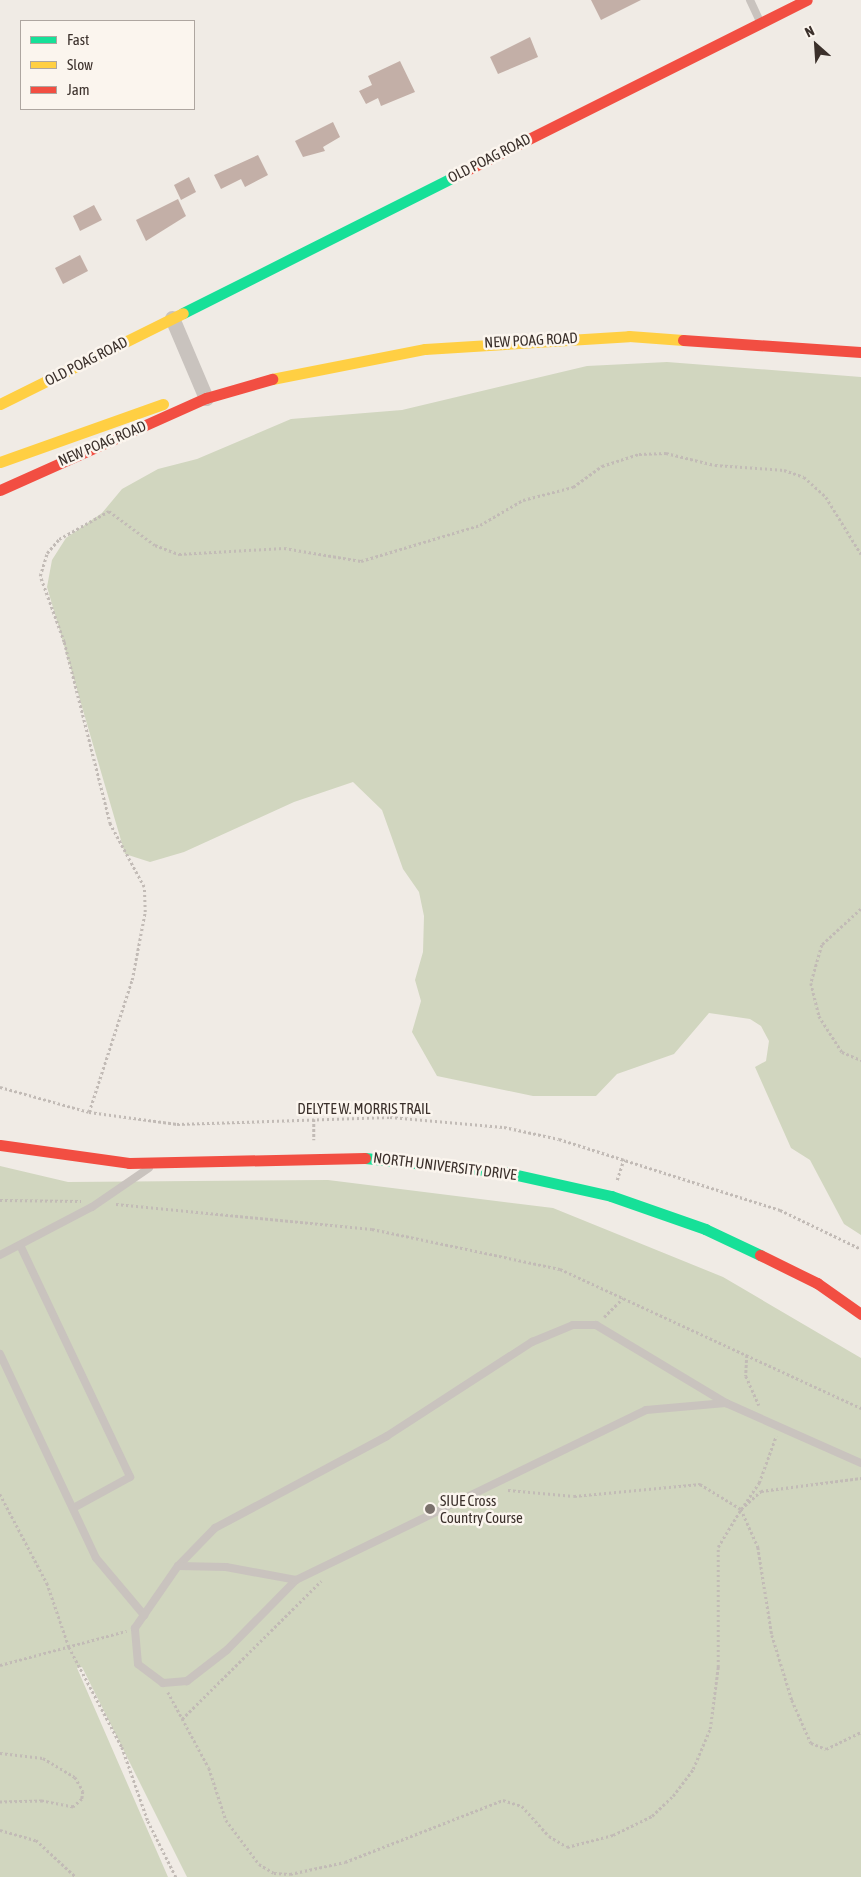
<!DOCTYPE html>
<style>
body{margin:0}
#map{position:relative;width:861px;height:1877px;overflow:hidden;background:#f0ebe5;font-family:"Asap Condensed",sans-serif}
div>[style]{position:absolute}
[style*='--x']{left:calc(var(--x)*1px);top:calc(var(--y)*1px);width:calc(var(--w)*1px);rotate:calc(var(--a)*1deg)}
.green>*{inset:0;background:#d1d6bf}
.building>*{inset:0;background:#c3afa7}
.path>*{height:2.5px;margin-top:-1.25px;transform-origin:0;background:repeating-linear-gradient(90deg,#c2bbb6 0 2.5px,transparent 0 5px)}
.lane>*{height:8px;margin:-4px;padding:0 4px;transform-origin:4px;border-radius:4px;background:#c9c3be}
.street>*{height:15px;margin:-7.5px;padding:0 7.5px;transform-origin:7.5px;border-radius:7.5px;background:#c9c3be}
.fast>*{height:11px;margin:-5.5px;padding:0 5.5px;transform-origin:5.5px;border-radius:5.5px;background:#16e098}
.slow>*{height:11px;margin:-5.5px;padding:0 5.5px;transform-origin:5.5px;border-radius:5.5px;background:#ffcf43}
.jam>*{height:11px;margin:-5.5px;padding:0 5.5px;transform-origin:5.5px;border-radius:5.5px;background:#f24e42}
.dots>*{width:14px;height:14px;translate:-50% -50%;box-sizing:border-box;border:2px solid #fbf5ee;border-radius:50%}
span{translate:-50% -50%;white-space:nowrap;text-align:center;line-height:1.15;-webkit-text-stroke:5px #fbf5ee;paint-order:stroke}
.street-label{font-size:15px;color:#3b302b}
.poi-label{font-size:15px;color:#3b302b}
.left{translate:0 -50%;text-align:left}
.legend{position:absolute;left:20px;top:20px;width:175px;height:90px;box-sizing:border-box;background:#fbf5ee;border:1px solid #aea6a0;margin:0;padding:6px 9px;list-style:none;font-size:15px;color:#3b302b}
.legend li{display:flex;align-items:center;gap:10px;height:25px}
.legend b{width:25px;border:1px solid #aea6a0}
.north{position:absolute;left:791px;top:20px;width:50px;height:50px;-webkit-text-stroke:4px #fbf5ee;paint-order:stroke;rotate:334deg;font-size:14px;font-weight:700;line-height:20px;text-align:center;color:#3b302b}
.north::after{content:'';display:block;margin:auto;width:18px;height:22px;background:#3b302b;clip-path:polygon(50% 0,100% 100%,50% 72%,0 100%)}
</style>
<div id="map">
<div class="green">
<div style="clip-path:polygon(667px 362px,861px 377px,861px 1235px,844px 1224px,810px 1160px,791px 1148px,755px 1067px,766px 1061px,769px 1041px,761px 1026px,750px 1019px,709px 1013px,674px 1054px,617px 1074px,596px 1096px,533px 1096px,437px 1076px,412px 1032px,421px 1001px,415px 980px,423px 952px,424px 916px,419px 892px,403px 869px,382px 810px,353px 782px,294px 802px,184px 852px,150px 862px,125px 854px,47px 587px,52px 560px,66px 538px,102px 513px,122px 489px,158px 469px,197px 459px,291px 419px,402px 410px,587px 366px)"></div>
<div style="clip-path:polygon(0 1166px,68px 1182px,328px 1180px,553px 1208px,723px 1277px,861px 1358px,861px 1877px,187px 1877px,82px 1667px,77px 1668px,168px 1877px,0 1877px)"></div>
</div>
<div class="building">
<div style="clip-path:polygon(591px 0,641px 0,601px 20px)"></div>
<div style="clip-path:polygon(530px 37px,538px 57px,498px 74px,490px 57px)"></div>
<div style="clip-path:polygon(400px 61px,415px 92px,381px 106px,378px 98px,366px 104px,359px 91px,372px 85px,368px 76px)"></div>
<div style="clip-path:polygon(333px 122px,340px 137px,323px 147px,325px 151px,303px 157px,295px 141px)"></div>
<div style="clip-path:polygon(258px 155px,268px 175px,245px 187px,241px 179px,221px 189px,214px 175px)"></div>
<div style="clip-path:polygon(189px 177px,196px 192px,181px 200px,174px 185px)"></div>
<div style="clip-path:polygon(178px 199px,186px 216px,146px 241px,136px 220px)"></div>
<div style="clip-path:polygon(94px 205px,102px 220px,80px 231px,73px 216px)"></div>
<div style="clip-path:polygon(80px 255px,88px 271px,63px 284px,55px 268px)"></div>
</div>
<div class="path">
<div style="--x:861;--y:909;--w:53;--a:137.3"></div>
<div style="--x:822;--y:945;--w:40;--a:106"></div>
<div style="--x:811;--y:983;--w:34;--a:76"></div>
<div style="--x:819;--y:1016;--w:43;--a:57.4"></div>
<div style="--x:842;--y:1052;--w:21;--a:23"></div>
<div style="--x:0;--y:1087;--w:92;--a:15.7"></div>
<div style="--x:89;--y:1112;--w:89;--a:7.8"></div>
<div style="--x:177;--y:1124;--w:213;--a:-1.9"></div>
<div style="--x:390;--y:1117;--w:114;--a:5"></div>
<div style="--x:504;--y:1127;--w:56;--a:12.3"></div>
<div style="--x:559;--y:1139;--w:232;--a:17.8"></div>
<div style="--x:780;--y:1210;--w:90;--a:25.7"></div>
<div style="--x:89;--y:1112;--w:139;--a:-72"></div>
<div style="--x:132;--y:980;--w:69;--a:-79.2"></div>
<div style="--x:145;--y:912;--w:25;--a:-92"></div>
<div style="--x:144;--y:887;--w:72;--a:-118.4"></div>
<div style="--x:110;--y:824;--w:188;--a:-104.2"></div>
<div style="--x:64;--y:642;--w:70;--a:-110"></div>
<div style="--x:40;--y:576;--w:24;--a:-73"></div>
<div style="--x:47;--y:553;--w:18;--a:-49"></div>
<div style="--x:59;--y:539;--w:57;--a:-29.2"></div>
<div style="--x:109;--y:511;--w:57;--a:36.5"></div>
<div style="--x:155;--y:545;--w:26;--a:21"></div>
<div style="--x:179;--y:554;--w:105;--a:-3.3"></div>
<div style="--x:284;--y:548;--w:78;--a:9.6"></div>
<div style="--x:361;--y:561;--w:124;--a:-16.8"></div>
<div style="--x:480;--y:525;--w:50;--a:-30.2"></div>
<div style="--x:523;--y:500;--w:52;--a:-14.6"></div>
<div style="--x:573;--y:487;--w:36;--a:-36"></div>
<div style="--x:602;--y:466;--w:39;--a:-18"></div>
<div style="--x:639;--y:454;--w:27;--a:-2"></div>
<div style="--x:666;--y:453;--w:50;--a:13.8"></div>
<div style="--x:715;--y:465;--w:69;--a:4.1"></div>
<div style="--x:784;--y:470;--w:21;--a:19"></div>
<div style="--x:804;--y:477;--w:30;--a:42"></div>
<div style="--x:826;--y:497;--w:67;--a:58.4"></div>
<div style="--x:314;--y:1119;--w:21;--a:90"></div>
<div style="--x:617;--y:1180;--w:22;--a:-72"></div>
<div style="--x:0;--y:1200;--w:81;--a:0.7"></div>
<div style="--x:116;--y:1204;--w:257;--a:5.6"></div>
<div style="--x:372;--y:1229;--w:192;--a:12"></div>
<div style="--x:560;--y:1269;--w:332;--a:24.8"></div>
<div style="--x:604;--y:1317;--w:27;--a:-45"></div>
<div style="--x:747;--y:1355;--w:21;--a:93"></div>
<div style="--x:746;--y:1376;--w:32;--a:66"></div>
<div style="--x:508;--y:1490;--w:66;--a:5.2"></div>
<div style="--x:574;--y:1496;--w:127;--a:-5.4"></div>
<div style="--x:700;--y:1484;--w:48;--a:31.4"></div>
<div style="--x:741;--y:1509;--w:27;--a:-42"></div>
<div style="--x:761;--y:1491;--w:101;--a:-7.4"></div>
<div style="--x:0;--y:1494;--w:101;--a:62.2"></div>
<div style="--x:47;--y:1583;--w:68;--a:71"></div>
<div style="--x:69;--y:1647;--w:113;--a:62.1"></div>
<div style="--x:122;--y:1747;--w:78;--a:70.6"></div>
<div style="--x:148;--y:1821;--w:63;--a:63.4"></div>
<div style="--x:744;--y:1505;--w:27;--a:-56"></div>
<div style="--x:759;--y:1483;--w:50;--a:-70.1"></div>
<div style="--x:0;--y:1665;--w:131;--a:-15.1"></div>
<div style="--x:168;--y:1692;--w:86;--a:61.7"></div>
<div style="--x:209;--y:1768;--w:55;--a:71.9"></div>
<div style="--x:226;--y:1820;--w:55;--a:53.1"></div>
<div style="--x:259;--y:1864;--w:17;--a:31"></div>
<div style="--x:274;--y:1873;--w:16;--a:4"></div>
<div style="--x:290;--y:1874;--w:56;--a:-12.3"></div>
<div style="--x:345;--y:1862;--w:170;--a:-21.4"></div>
<div style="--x:503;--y:1800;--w:20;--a:18"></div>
<div style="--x:522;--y:1806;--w:40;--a:48"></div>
<div style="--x:549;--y:1836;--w:21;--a:31"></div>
<div style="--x:567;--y:1847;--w:48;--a:-14.6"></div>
<div style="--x:613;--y:1835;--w:43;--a:-26"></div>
<div style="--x:652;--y:1816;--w:29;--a:-44"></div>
<div style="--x:673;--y:1796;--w:34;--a:-53"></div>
<div style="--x:693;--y:1769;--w:43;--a:-67"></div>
<div style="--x:710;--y:1729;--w:63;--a:-82.6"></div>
<div style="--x:718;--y:1667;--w:120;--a:-90"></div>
<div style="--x:718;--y:1547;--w:44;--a:-58.8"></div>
<div style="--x:741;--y:1509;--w:42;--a:65.9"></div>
<div style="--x:758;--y:1547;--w:89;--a:81"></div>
<div style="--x:772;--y:1635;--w:68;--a:72.9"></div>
<div style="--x:792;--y:1700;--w:47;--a:66.2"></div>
<div style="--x:811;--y:1743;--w:16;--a:22"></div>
<div style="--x:826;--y:1749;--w:39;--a:-26"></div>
<div style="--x:182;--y:1719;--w:196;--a:-44.8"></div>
<div style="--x:0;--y:1753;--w:43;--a:6.6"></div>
<div style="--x:43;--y:1758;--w:37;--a:31"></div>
<div style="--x:75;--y:1777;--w:16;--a:60"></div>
<div style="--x:83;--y:1791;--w:8;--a:97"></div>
<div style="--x:82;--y:1799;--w:12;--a:138"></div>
<div style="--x:73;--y:1807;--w:32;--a:-169"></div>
<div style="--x:42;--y:1801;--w:42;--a:178.6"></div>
<div style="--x:0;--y:1830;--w:37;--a:16"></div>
<div style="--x:36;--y:1840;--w:54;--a:42.8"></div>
</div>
<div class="lane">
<div style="--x:750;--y:0;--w:23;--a:65"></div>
<div style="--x:20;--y:1245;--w:257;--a:64.6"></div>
<div style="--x:130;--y:1477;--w:63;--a:151.4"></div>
<div style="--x:0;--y:1255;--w:104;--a:-27.6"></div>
<div style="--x:92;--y:1207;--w:69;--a:-34.4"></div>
<div style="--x:0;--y:1354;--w:225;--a:64.8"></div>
<div style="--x:96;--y:1558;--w:75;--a:49.9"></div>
<div style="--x:178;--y:1566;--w:53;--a:-45.8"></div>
<div style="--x:215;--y:1528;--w:195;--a:-28.1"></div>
<div style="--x:387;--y:1436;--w:173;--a:-33"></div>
<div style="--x:532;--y:1342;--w:44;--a:-22.5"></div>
<div style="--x:573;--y:1325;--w:23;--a:0"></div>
<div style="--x:596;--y:1325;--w:152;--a:31"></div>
<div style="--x:726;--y:1403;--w:148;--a:24"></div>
<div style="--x:296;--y:1580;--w:98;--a:134.6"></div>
<div style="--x:227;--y:1650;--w:51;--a:142.2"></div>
<div style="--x:187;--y:1681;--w:24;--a:175"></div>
<div style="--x:163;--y:1683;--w:31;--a:-143"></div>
<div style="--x:138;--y:1664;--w:36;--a:-95"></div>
<div style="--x:135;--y:1628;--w:75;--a:-55.3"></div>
<div style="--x:178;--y:1566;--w:48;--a:1.2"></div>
<div style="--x:226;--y:1567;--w:71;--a:10.5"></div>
<div style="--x:296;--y:1580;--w:389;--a:-25.9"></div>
<div style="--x:646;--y:1410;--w:80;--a:-5"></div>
</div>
<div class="street">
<div style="--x:172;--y:318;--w:87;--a:67"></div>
</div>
<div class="fast">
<div style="--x:183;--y:313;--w:307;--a:-26.7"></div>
<div style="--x:365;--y:1158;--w:140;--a:5.8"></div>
<div style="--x:504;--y:1172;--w:110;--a:12.6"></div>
<div style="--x:611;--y:1196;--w:100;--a:19.3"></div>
<div style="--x:705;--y:1229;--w:61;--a:25.3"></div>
</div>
<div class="slow">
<div style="--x:272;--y:379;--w:156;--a:-11.1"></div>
<div style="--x:425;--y:349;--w:204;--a:-3.6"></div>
<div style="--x:629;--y:336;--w:54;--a:4.2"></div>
<div style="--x:0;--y:404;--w:204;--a:-26.4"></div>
<div style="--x:0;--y:462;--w:173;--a:-19.6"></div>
</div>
<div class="jam">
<div style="--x:457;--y:175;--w:391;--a:-26.6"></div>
<div style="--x:683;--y:340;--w:178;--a:3.9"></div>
<div style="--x:0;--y:490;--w:226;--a:-24.1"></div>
<div style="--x:206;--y:398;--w:69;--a:-16.1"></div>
<div style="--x:0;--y:1145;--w:130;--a:7.9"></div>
<div style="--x:129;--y:1163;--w:236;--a:-1.2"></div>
<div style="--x:760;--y:1255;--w:64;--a:26.2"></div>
<div style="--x:817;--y:1283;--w:54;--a:35.2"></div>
</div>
<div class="dots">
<div style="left:430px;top:1509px;background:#7a716c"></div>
</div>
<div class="street-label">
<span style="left:489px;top:158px;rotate:-27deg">OLD POAG ROAD</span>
<span style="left:531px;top:340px;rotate:-3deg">NEW POAG ROAD</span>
<span style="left:86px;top:361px;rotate:-27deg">OLD POAG ROAD</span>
<span style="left:102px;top:443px;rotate:-23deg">NEW POAG ROAD</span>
<span style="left:364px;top:1109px">DELYTE W. MORRIS TRAIL</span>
<span style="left:445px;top:1166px;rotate:7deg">NORTH UNIVERSITY DRIVE</span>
</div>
<div class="poi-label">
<span class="left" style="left:440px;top:1509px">SIUE Cross<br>Country Course</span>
</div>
<ul class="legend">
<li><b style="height:6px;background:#16e098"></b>Fast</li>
<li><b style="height:6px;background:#ffcf43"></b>Slow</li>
<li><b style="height:6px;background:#f24e42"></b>Jam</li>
</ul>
<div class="north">N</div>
</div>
